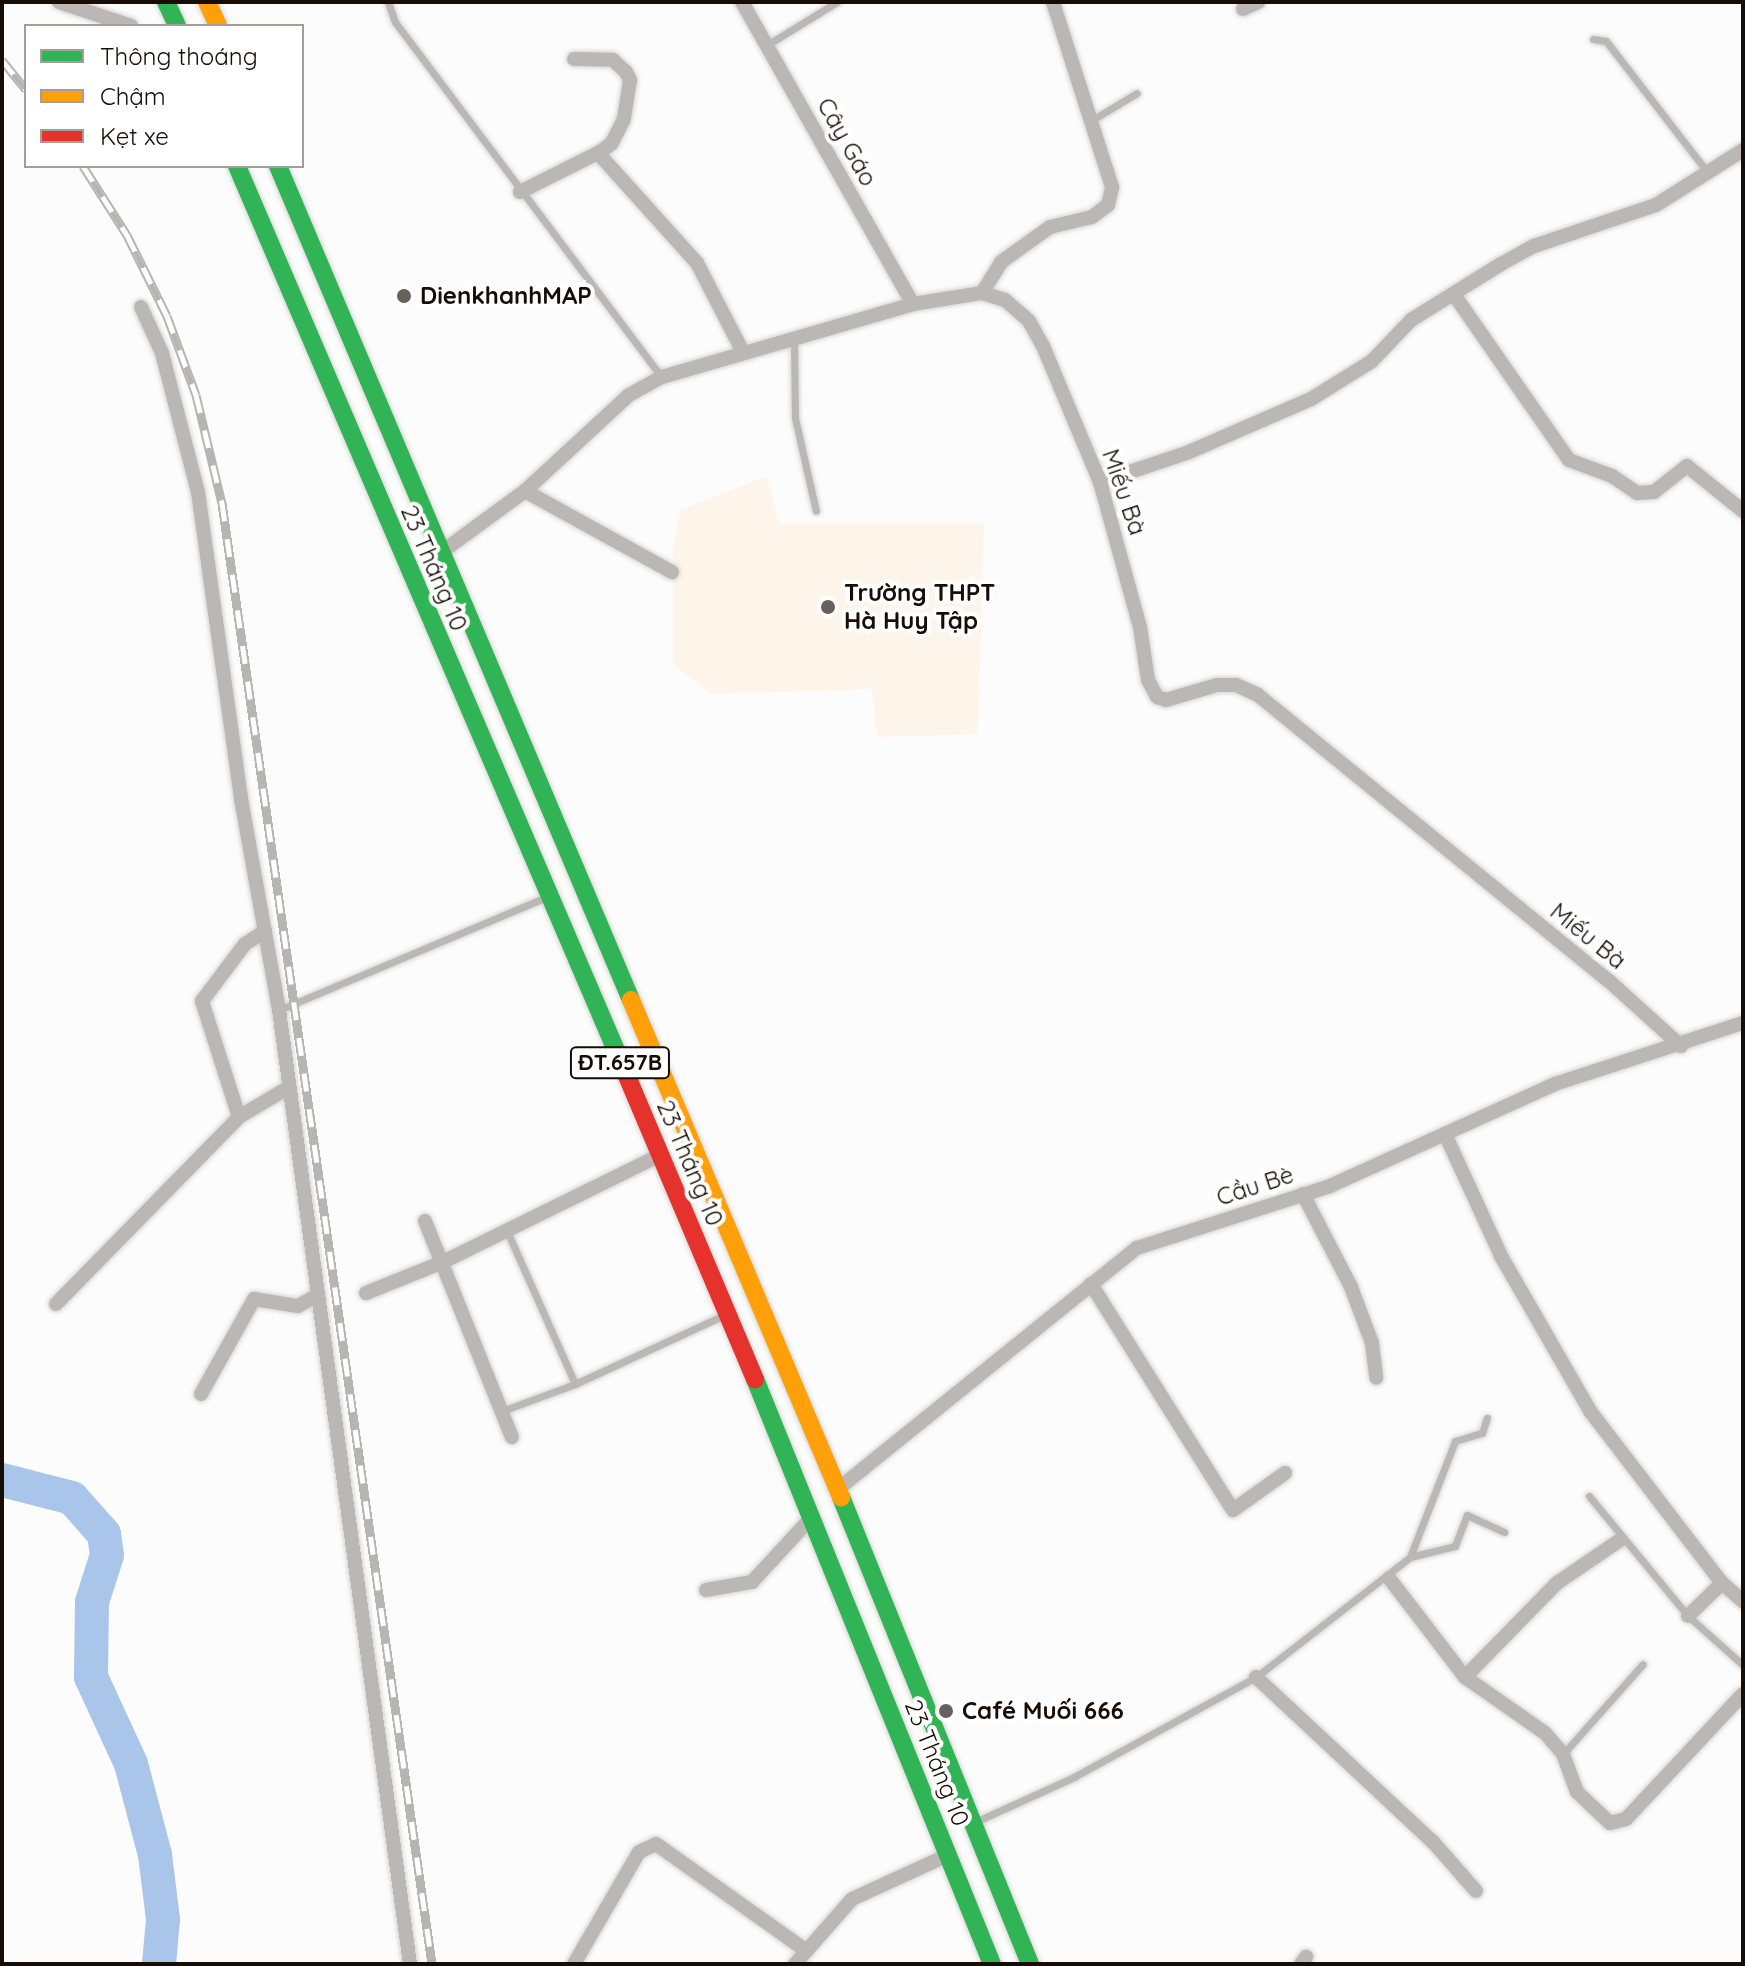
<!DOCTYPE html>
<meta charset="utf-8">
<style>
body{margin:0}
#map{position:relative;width:1745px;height:1966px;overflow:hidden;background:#fcfcfc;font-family:Quicksand,sans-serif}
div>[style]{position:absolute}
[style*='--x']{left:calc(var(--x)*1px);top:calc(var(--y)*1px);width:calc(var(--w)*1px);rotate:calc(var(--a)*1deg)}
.education>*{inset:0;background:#fef5ea}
.river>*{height:34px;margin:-17px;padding:0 17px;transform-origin:17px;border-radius:17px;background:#aac5ea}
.roads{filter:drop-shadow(0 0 2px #d7d6d4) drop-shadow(0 0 2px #d7d6d4)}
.lane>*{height:7px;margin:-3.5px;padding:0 3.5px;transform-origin:3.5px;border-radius:3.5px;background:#bbb7b5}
.street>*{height:14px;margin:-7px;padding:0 7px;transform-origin:7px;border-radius:7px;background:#bbb7b5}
.fast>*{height:18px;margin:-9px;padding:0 9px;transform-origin:9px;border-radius:9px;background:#30b455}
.slow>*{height:18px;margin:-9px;padding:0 9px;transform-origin:9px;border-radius:9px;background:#ff9f0a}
.jam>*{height:18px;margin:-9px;padding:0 9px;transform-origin:9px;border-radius:9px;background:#e5322d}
.rail>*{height:9px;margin-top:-4.5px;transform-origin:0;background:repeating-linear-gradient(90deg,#fff 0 18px,#b6b5b3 0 36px);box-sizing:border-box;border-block:2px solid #b6b5b3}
.dots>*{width:22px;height:22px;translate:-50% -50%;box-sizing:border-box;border:4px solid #fff;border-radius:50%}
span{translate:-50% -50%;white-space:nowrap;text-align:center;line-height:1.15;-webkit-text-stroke:8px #fff;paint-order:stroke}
.shield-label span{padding:2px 6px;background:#fff;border:2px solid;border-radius:6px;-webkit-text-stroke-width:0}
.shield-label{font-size:22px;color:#170d04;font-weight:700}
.street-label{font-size:24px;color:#170d04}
.poi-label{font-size:24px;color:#170d04;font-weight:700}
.left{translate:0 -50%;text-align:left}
.frame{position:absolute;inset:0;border:4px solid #170d04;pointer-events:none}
.legend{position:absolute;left:24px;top:24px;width:280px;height:144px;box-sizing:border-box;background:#fff;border:2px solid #a29e9b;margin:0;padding:10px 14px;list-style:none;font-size:24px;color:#170d04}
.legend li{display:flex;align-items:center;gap:16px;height:40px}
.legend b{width:40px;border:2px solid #a29e9b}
</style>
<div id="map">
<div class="education">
<div style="clip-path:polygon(767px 476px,779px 523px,984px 523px,978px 734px,877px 737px,872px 689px,711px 694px,673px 664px,673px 550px,680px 510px)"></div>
</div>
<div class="river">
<div style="--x:2;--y:1480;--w:72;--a:14.4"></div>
<div style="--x:72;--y:1498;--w:48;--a:48.4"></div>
<div style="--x:104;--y:1534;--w:21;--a:82"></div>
<div style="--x:107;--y:1555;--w:49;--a:107.7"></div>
<div style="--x:92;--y:1602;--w:75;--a:90.8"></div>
<div style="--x:91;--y:1677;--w:96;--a:65.3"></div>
<div style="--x:131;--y:1764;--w:94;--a:75.2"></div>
<div style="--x:155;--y:1855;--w:64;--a:82.9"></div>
<div style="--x:163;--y:1919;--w:45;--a:95.1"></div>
</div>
<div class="roads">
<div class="lane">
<div style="--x:388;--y:2;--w:21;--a:71"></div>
<div style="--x:395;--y:22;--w:444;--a:53.1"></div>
<div style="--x:1593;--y:39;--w:13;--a:9"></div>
<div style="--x:1606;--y:41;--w:167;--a:52.3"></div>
<div style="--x:767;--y:45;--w:82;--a:-31.6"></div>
<div style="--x:1092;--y:120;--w:52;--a:-31"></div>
<div style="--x:794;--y:339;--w:79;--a:89.3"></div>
<div style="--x:795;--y:418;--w:95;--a:77.3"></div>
<div style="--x:279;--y:1010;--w:290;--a:-22.9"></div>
<div style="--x:507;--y:1231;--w:167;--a:66"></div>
<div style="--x:502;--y:1411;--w:78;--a:-20.3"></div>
<div style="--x:575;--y:1384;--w:164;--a:-24.8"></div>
<div style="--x:1589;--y:1496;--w:156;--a:50.5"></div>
<div style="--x:1688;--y:1616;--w:74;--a:41.7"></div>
<div style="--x:1410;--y:1557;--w:124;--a:-68.8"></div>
<div style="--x:1455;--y:1441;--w:28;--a:-17"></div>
<div style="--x:1482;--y:1433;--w:16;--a:-72"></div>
<div style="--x:1563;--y:1754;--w:120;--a:-48.4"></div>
<div style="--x:975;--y:1822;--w:109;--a:-24.4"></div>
<div style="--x:1074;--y:1777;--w:208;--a:-28.8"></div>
<div style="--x:1256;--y:1677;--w:195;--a:-37.9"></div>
<div style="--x:1410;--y:1557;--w:46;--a:-13.7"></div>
<div style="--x:1455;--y:1546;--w:33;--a:-69"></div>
<div style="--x:1467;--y:1515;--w:41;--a:24.7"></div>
</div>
<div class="street">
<div style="--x:59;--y:2;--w:76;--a:18.4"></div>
<div style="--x:742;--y:2;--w:347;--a:60.5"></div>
<div style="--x:1243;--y:9;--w:17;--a:-25"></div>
<div style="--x:574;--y:59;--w:39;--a:1"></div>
<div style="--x:613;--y:60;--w:18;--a:43"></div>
<div style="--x:626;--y:72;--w:9;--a:63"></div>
<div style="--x:630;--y:80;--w:39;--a:99"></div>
<div style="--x:624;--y:119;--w:28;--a:117"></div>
<div style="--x:611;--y:144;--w:16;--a:145"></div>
<div style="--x:598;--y:153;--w:148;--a:48"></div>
<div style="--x:697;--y:263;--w:100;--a:62.7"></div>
<div style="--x:520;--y:192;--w:87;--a:-26.6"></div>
<div style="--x:982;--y:293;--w:36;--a:-58"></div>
<div style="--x:1001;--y:262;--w:60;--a:-35.5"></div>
<div style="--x:1050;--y:227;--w:43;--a:-13.4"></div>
<div style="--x:1092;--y:217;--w:20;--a:-37"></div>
<div style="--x:1108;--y:205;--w:18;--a:-77"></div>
<div style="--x:1112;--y:187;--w:194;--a:-107.7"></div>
<div style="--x:1455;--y:296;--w:200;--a:55.2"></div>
<div style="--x:1569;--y:460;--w:46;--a:20.4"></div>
<div style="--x:1612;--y:476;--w:30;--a:34"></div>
<div style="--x:1637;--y:493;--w:17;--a:-3"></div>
<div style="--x:1654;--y:492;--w:42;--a:-38.2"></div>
<div style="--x:1687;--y:466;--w:72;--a:38.8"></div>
<div style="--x:141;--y:307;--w:51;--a:65.5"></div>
<div style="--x:162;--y:353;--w:144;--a:75.5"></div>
<div style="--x:198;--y:492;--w:310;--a:82"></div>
<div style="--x:241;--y:799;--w:214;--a:79.8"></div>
<div style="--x:279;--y:1010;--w:963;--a:82.18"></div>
<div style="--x:1100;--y:482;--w:94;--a:-18.6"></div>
<div style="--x:1189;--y:452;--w:133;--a:-23.5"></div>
<div style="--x:1311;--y:399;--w:72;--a:-31.9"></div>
<div style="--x:1372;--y:361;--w:57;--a:-46.4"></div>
<div style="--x:1411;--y:320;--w:106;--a:-31.9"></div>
<div style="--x:1501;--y:264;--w:38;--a:-29"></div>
<div style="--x:1534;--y:246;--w:129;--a:-18.6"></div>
<div style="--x:1656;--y:205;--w:103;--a:-32.3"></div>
<div style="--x:525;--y:491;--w:168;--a:28.9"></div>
<div style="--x:443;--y:551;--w:102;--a:-36.2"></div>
<div style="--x:525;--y:491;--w:142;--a:-42.7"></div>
<div style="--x:629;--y:395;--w:38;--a:-29"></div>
<div style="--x:662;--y:377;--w:261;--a:-16.2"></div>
<div style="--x:913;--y:304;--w:70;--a:-9.1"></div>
<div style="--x:982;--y:293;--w:24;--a:17"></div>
<div style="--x:1005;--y:300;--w:32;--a:41"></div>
<div style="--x:1029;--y:321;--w:29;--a:61"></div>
<div style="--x:1043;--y:346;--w:147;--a:67.3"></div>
<div style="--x:1100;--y:482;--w:150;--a:74.6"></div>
<div style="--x:1140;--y:627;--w:54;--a:81.4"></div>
<div style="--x:1148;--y:680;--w:19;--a:62"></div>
<div style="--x:1157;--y:697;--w:9;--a:18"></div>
<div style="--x:1166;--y:700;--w:53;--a:-16.4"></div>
<div style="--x:1217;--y:685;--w:19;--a:0"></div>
<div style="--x:1236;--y:685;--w:24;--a:24"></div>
<div style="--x:1258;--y:695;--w:453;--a:39.2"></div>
<div style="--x:1609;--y:981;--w:97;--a:42.1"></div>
<div style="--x:239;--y:1117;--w:122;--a:-107.7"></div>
<div style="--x:202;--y:1001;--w:71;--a:-53"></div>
<div style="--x:245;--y:944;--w:24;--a:-33"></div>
<div style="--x:1445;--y:1134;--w:134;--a:65.3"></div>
<div style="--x:1501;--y:1256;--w:179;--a:60.1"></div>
<div style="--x:1590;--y:1411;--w:217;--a:52.5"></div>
<div style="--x:1722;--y:1583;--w:28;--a:41"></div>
<div style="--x:1303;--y:1194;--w:105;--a:62.7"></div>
<div style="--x:1351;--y:1287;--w:60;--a:69.4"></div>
<div style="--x:1372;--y:1343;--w:35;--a:83"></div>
<div style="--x:425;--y:1221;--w:233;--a:68.1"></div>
<div style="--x:1091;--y:1284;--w:267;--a:57.9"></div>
<div style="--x:1233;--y:1510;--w:64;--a:-35.4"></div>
<div style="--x:366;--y:1293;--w:83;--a:-21.9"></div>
<div style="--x:443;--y:1262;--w:242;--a:-26.2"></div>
<div style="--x:56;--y:1304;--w:262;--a:-45.6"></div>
<div style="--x:239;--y:1117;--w:55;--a:-30.8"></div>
<div style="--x:201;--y:1394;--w:109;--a:-60.8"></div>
<div style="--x:254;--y:1299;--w:45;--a:9"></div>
<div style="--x:298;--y:1306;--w:23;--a:-29"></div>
<div style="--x:838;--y:1489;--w:384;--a:-38.9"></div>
<div style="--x:1137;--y:1248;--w:203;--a:-17.8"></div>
<div style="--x:1330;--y:1186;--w:247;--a:-24.4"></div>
<div style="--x:1555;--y:1084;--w:198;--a:-18"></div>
<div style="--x:1389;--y:1578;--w:125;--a:52.5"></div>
<div style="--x:1465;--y:1677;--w:98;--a:35"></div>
<div style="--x:1545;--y:1733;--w:28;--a:49"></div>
<div style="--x:1563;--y:1754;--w:40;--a:69.8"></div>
<div style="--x:1577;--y:1792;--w:45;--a:43.2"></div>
<div style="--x:1610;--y:1823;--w:16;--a:-14"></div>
<div style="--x:1626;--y:1819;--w:171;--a:-46.9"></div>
<div style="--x:706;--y:1590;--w:47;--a:-9.9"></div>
<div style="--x:752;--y:1582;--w:88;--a:-47.3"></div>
<div style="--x:1688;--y:1616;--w:47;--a:-44.1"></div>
<div style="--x:1256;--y:1677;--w:242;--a:43"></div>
<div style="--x:1433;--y:1842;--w:65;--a:48.7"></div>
<div style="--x:1465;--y:1677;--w:132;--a:-45.6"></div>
<div style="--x:1557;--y:1583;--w:76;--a:-34.3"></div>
<div style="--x:574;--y:1964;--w:129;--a:-59.9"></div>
<div style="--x:639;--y:1852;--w:19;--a:-25"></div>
<div style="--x:656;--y:1844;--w:183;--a:35.4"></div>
<div style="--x:795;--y:1964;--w:86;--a:-48.8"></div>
<div style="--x:852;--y:1899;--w:106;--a:-24.6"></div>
<div style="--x:1301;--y:1964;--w:9;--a:-54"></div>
</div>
<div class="fast">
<div style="--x:166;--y:2;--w:26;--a:65"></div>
<div style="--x:237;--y:166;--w:982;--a:66.8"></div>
<div style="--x:278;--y:166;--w:906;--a:67.06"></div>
<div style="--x:755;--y:1379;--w:631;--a:67.95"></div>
<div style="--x:841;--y:1497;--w:504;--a:67.97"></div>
</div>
<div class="slow">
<div style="--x:207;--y:2;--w:26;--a:65"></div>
<div style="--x:631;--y:1000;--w:540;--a:67.09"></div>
</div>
<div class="jam">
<div style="--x:624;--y:1069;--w:337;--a:67.1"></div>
</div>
</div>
<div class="rail">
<div style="--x:2;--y:60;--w:38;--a:51"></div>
<div style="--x:83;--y:166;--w:82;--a:57.5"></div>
<div style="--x:127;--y:235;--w:90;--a:63.7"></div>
<div style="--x:167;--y:316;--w:84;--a:69.8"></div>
<div style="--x:196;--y:395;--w:111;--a:76.5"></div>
<div style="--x:222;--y:503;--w:1476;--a:81.82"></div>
</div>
<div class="dots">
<div style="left:404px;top:296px;background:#67615b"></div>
<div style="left:828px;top:607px;background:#67615b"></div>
<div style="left:946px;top:1711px;background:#67615b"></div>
</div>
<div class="shield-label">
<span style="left:620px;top:1063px">ĐT.657B</span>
</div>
<div class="street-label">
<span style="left:847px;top:142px;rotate:61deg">Cây Gáo</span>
<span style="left:1124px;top:492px;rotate:71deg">Miếu Bà</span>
<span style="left:434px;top:568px;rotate:67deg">23 Tháng 10</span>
<span style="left:1588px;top:936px;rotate:39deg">Miếu Bà</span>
<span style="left:690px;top:1163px;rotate:67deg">23 Tháng 10</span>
<span style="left:1255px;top:1186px;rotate:-18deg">Cầu Bè</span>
<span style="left:937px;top:1763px;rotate:68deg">23 Tháng 10</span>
</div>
<div class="poi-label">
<span class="left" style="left:420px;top:296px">DienkhanhMAP</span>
<span class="left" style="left:844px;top:607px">Trường THPT<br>Hà Huy Tập</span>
<span class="left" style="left:962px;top:1711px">Café Muối 666</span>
</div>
<div class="frame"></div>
<ul class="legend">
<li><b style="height:10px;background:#30b455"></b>Thông thoáng</li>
<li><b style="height:10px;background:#ff9f0a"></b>Chậm</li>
<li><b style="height:10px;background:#e5322d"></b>Kẹt xe</li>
</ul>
</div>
